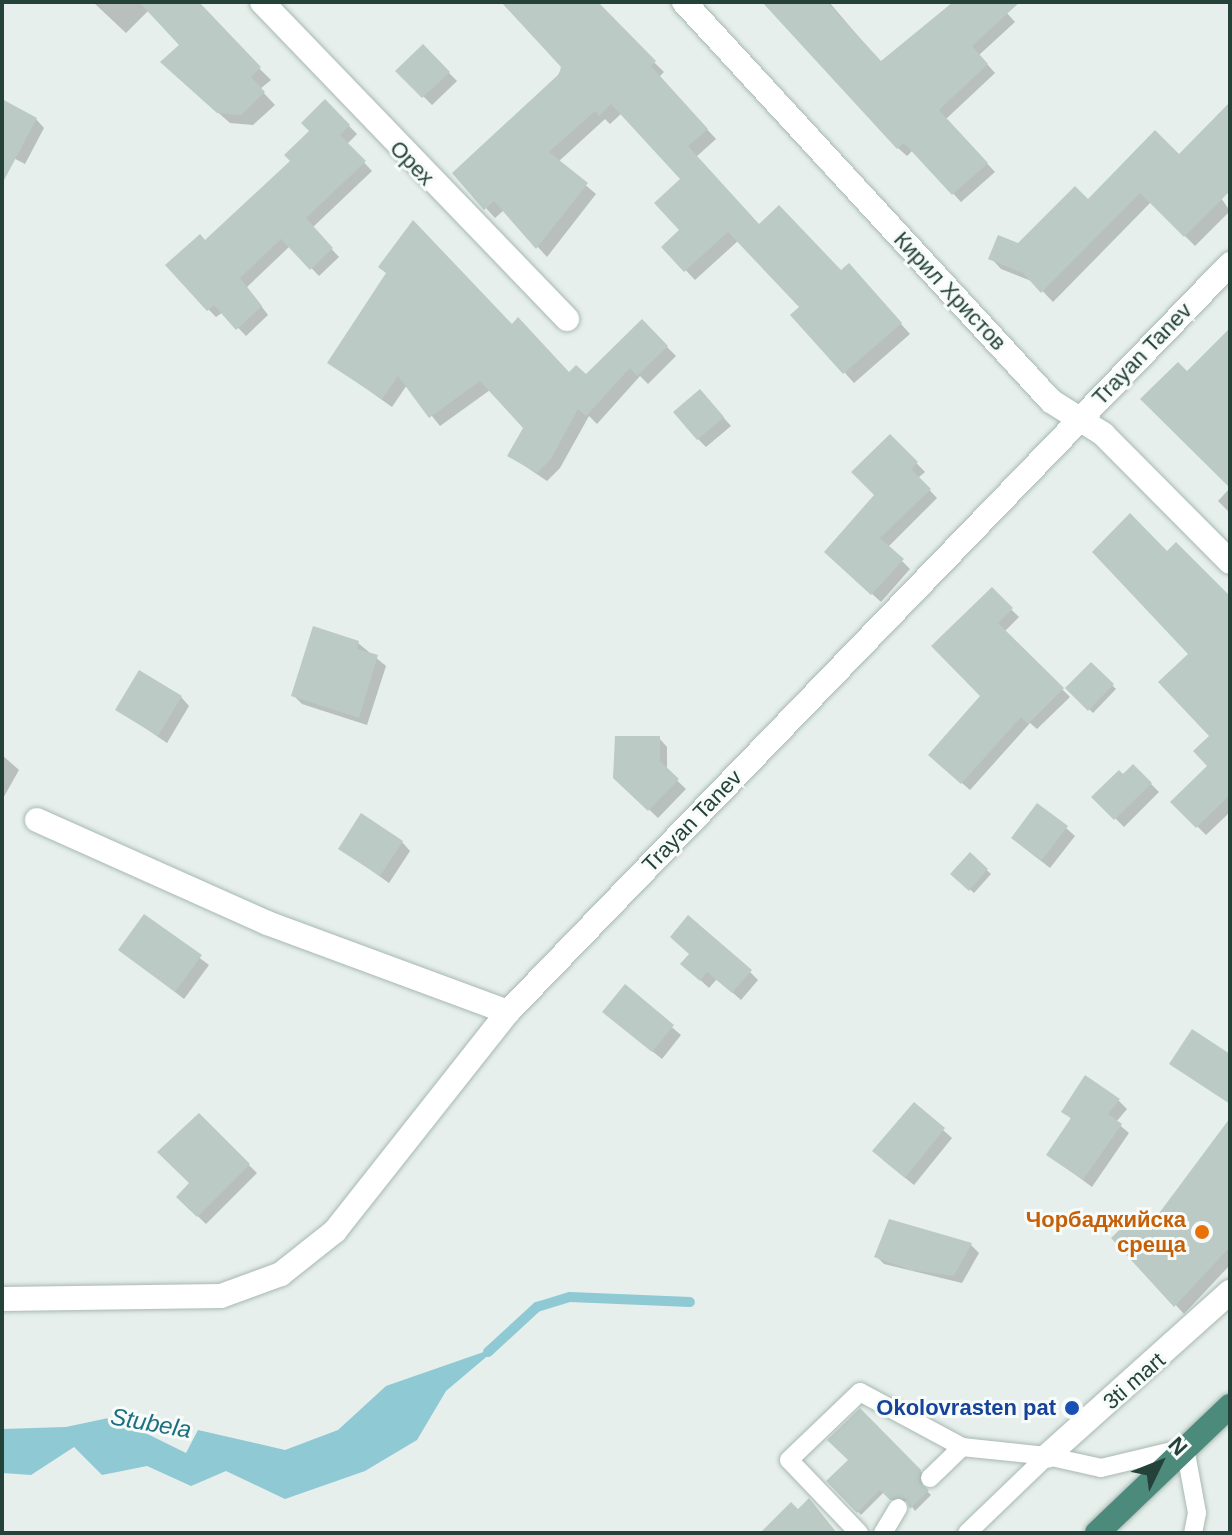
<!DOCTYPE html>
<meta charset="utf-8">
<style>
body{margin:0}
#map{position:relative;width:1232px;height:1535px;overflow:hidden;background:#e6efeb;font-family:Helvetica,sans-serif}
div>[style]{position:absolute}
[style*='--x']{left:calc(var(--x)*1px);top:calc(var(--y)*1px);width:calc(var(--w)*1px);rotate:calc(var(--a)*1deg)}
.water>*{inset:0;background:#8ec9d4}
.shadow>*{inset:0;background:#0003}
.stream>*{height:10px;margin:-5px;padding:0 5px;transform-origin:5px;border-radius:5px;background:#8ec9d4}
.building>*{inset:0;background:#bbcac4}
.roads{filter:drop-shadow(0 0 2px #a8b8b2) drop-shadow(0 0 2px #a8b8b2)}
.service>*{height:18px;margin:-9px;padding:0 9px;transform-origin:9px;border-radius:9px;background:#fff}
.minor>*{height:24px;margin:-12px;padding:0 12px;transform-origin:12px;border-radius:12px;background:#fff}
.trunk>*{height:24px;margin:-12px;padding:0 12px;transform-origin:12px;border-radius:12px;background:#4c8a7c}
.dots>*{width:22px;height:22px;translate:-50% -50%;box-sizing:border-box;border:4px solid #f7fbf9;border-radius:50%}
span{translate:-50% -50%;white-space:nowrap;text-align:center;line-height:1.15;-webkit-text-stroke:6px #f7fbf9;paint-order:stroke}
.street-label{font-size:22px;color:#24423a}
.food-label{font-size:22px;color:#c56008;font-weight:700}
.right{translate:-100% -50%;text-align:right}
.transit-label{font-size:22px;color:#164399;font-weight:700}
.water-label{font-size:24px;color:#1c6f80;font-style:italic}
.frame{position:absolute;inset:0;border:4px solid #24423a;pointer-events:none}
.north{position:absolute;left:1120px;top:1423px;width:80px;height:80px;-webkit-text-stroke:6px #f7fbf9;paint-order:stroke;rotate:47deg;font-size:22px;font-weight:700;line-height:32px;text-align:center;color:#24423a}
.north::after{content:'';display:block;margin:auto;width:28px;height:36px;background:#24423a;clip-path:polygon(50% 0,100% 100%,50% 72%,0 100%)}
</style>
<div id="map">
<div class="water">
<div style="clip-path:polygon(498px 1347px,446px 1391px,417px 1440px,365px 1471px,285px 1499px,226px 1471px,191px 1486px,147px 1466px,102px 1475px,74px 1447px,31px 1475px,2px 1473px,2px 1429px,66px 1427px,113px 1417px,186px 1453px,198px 1430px,285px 1450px,338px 1430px,386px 1386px)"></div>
</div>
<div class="shadow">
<div style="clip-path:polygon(93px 2px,192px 2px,271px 80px,260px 89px,275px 105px,253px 125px,230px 123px,173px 73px,181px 45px,149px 10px,126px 33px)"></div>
<div style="clip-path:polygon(503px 2px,593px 2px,664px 72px,659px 77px,716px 139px,696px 157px,760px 226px,841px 273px,858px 276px,910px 334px,854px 383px,793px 315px,802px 307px,739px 240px,695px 280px,664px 247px,682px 230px,683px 179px,622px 113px,610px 124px,605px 119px,558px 162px,596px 194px,547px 257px,504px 210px,495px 218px,486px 208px,563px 66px)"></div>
<div style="clip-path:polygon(764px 2px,829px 2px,881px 63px,954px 2px,997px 2px,1015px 22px,979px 55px,995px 73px,946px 119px,995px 172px,961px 202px,913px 150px,907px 156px,898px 148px)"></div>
<div style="clip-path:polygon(423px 47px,457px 81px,432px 105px,398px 71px)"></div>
<div style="clip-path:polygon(325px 102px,357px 134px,347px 144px,372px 171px,312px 228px,339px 257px,319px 276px,290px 246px,247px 287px,268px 315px,246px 336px,223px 312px,216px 317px,208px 309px,205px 242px,293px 161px)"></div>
<div style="clip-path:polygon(1230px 105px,1230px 184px,1219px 195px,1230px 211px,1195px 246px,1151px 202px,1053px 302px,1034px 282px,1001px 269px,991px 258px,1180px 156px)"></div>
<div style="clip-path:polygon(2px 116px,36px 119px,44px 128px,25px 164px,2px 152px)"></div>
<div style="clip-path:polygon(642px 322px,676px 356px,648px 384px,640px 376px,597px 424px,589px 416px,560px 468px,547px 481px,510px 456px,525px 428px,490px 390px,440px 426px,407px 385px,392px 407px,330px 363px,512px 327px,570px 375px,586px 376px)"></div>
<div style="clip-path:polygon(708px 400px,731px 426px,706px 447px,698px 439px)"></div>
<div style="clip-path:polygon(890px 436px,925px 472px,918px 478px,937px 498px,888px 547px,910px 569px,881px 602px,835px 560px,877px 495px)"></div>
<div style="clip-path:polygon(1230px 488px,1230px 513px,1218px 501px)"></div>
<div style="clip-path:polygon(1167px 554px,1230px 604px,1230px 812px,1206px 835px,1173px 802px,1209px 767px,1212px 736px)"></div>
<div style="clip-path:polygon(991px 590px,1019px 617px,1004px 632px,1070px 697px,1037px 729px,1030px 723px,970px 790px,938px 762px,983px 696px)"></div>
<div style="clip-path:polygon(358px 643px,386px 666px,367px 725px,302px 704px,294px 696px)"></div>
<div style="clip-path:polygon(1091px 664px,1116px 689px,1093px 713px,1068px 688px)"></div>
<div style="clip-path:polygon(181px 697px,189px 706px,167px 743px,117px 709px)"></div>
<div style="clip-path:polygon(659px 738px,667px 747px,667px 771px,686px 789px,658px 818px,615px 777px)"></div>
<div style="clip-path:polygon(2px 755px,19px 770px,2px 800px)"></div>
<div style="clip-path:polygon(1133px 766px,1159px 792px,1124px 827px,1094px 797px)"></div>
<div style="clip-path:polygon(1066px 828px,1075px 836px,1050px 868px,1022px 846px)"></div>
<div style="clip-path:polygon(402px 842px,410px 851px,389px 883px,341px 849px)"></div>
<div style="clip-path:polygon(970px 855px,991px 874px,974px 893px,953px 874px)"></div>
<div style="clip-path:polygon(145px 917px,209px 965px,184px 999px,121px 950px)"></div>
<div style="clip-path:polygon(683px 964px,750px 972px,758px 980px,741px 1000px,717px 979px,709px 988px)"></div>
<div style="clip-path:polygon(625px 987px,681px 1035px,662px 1059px,613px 1020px)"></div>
<div style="clip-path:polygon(1118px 1100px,1127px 1109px,1116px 1122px,1129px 1133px,1092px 1187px,1049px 1155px,1072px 1120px,1064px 1111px)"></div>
<div style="clip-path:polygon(915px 1105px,952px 1138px,914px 1185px,883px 1160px)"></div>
<div style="clip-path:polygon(199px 1116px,257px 1173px,206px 1224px,178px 1197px,192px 1183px)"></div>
<div style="clip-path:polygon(1230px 1142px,1230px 1265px,1184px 1314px,1114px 1238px,1152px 1227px)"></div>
<div style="clip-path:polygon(890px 1222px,971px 1245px,979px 1253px,962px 1283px,884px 1264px,877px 1257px)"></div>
<div style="clip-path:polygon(860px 1411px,924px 1475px,922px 1486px,931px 1495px,915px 1511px,908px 1501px,895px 1503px,884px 1492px,861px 1515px,829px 1481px,850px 1460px)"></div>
</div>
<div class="stream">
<div style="--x:488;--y:1352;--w:67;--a:-42.6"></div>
<div style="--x:537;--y:1307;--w:34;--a:-17"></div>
<div style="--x:570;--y:1297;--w:120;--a:2.4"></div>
</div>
<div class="building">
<div style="clip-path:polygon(139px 2px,199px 2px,261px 67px,251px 77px,265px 92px,241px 115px,217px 113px,160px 62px,179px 45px)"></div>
<div style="clip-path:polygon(501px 2px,598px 2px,656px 61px,651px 66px,708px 129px,688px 146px,759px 224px,779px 205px,841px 270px,849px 263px,902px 323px,843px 374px,790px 315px,799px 307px,728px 232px,684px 272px,661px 247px,679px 230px,654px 203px,680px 179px,611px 104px,599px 116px,595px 111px,549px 152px,588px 183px,536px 249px,494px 201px,484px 210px,452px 173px,559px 74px,561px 67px)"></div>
<div style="clip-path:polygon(762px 2px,827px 2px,881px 61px,953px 2px,1020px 2px,972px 46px,988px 64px,939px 110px,988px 163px,952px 195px,904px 143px,897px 149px)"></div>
<div style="clip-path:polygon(423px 44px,450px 72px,422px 98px,395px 71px)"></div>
<div style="clip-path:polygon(2px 99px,37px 118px,2px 184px)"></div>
<div style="clip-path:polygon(325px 99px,350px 125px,340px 135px,366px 161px,306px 218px,333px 248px,310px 270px,281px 239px,240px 278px,262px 306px,236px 330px,214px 305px,207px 311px,165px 265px,200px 234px,205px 240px,290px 161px,284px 155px,309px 131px,301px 123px)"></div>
<div style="clip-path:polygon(1230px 102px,1230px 191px,1184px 237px,1140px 193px,1041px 293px,1023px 273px,988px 259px,998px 235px,1018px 243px,1075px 186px,1088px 199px,1155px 130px,1179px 154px)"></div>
<div style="clip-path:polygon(413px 220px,512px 324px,518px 317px,569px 372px,576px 365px,586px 374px,642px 319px,668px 346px,637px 376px,630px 368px,586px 416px,578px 409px,551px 459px,537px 473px,507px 456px,523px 428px,480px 381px,429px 418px,398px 376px,382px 399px,327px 363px,386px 273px,378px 267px)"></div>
<div style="clip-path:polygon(1230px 328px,1230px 488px,1140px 399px,1178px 362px,1187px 371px)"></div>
<div style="clip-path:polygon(700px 389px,724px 417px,697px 440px,673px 412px)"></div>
<div style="clip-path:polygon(890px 434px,918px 462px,911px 469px,931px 489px,880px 538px,904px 559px,871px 595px,824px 552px,874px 495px,851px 472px)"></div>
<div style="clip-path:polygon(1130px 513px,1167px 551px,1176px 542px,1230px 596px,1230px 795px,1196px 828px,1170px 802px,1207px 766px,1193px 751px,1209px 736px,1158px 682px,1188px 654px,1092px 552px)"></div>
<div style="clip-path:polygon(992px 587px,1013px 608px,998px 623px,1064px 688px,1028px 724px,1021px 717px,961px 784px,928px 755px,980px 696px,931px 646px)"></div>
<div style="clip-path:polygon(313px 626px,359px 641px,357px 649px,378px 655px,359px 718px,291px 696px)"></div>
<div style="clip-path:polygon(1091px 662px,1114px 684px,1088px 711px,1065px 688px)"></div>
<div style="clip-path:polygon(139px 670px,182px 696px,158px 736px,115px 710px)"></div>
<div style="clip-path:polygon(615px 736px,660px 736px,660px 761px,679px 779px,648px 811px,613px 778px)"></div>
<div style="clip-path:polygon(1133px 764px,1152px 783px,1114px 820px,1091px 797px,1119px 770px,1123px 774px)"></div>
<div style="clip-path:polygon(1037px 803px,1068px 826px,1041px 861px,1011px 838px)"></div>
<div style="clip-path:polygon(361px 813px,403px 841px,380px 876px,338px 849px)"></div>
<div style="clip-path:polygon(970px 852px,988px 869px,969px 891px,950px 874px)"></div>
<div style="clip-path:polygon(144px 914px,202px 955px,175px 992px,118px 950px)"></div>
<div style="clip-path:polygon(688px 915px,752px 970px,732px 993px,707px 972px,700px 981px,680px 964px,689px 954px,670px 937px)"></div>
<div style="clip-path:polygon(625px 984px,674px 1025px,652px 1052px,602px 1012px)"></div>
<div style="clip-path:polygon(1192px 1029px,1230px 1054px,1230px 1104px,1169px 1064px)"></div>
<div style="clip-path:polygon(1085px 1075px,1120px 1099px,1108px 1114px,1122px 1124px,1083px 1180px,1046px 1155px,1071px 1118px,1061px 1112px)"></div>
<div style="clip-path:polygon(914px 1102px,945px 1128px,905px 1178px,872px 1151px)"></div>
<div style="clip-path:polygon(199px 1113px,250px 1164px,197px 1217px,176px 1197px,189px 1183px,157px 1152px)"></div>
<div style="clip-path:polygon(1230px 1118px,1230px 1247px,1174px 1307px,1111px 1238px,1138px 1212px,1151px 1224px)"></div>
<div style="clip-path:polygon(889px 1219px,903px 1223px,972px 1243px,954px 1276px,911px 1270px,874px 1257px)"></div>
<div style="clip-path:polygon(860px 1408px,921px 1470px,919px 1482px,929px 1490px,910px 1509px,905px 1498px,890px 1500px,880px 1490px,857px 1513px,826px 1481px,848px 1460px,827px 1440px)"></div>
<div style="clip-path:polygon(809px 1498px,837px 1533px,760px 1533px,791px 1502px,798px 1509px)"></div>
</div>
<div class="roads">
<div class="service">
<div style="--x:930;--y:1478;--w:45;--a:-44.1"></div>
<div style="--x:962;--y:1447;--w:85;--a:6"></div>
<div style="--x:1047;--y:1456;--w:55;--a:12.5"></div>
<div style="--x:1101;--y:1468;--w:86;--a:-13.4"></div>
<div style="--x:1185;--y:1448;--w:66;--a:79.5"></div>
<div style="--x:1197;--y:1513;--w:20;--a:101"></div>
<div style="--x:859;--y:1533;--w:101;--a:-133.8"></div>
<div style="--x:789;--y:1460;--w:98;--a:-43.8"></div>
<div style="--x:860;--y:1392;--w:116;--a:28.3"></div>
<div style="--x:883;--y:1533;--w:29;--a:-59"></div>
<div style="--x:967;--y:1533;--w:111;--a:-43.9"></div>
</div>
<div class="minor">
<div style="--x:262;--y:2;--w:440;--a:46.1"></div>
<div style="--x:684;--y:2;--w:542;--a:47.39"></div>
<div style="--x:1051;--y:401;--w:62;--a:32.4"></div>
<div style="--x:1103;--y:434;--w:180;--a:45.2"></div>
<div style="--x:37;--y:820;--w:252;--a:24.1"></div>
<div style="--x:267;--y:923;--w:257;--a:20.3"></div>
<div style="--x:2;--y:1299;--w:219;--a:-0.8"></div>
<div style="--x:221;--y:1296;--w:64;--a:-20.1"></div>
<div style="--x:281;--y:1274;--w:69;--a:-38.5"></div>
<div style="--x:335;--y:1231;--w:279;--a:-51.7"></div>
<div style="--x:508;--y:1012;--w:1040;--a:-46.01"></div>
<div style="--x:1047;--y:1456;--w:246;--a:-41.9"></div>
</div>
<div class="trunk">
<div style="--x:1097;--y:1533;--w:184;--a:-43.7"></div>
</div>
</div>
<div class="dots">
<div style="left:1202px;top:1232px;background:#e8710a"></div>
<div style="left:1072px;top:1408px;background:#1a4fb4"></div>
</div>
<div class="street-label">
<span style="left:412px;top:163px;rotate:46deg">Орех</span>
<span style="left:950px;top:291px;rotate:47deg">Кирил Христов</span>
<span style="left:1142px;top:354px;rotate:-46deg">Trayan Tanev</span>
<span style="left:692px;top:821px;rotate:-46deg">Trayan Tanev</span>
<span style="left:1134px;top:1381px;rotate:-41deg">3ti mart</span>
</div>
<div class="food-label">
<span class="right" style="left:1186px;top:1232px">Чорбаджийска<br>среща</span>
</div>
<div class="transit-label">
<span class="right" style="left:1056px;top:1408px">Okolovrasten pat</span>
</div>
<div class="water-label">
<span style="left:151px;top:1423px;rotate:10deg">Stubela</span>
</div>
<div class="frame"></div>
<div class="north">N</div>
</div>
